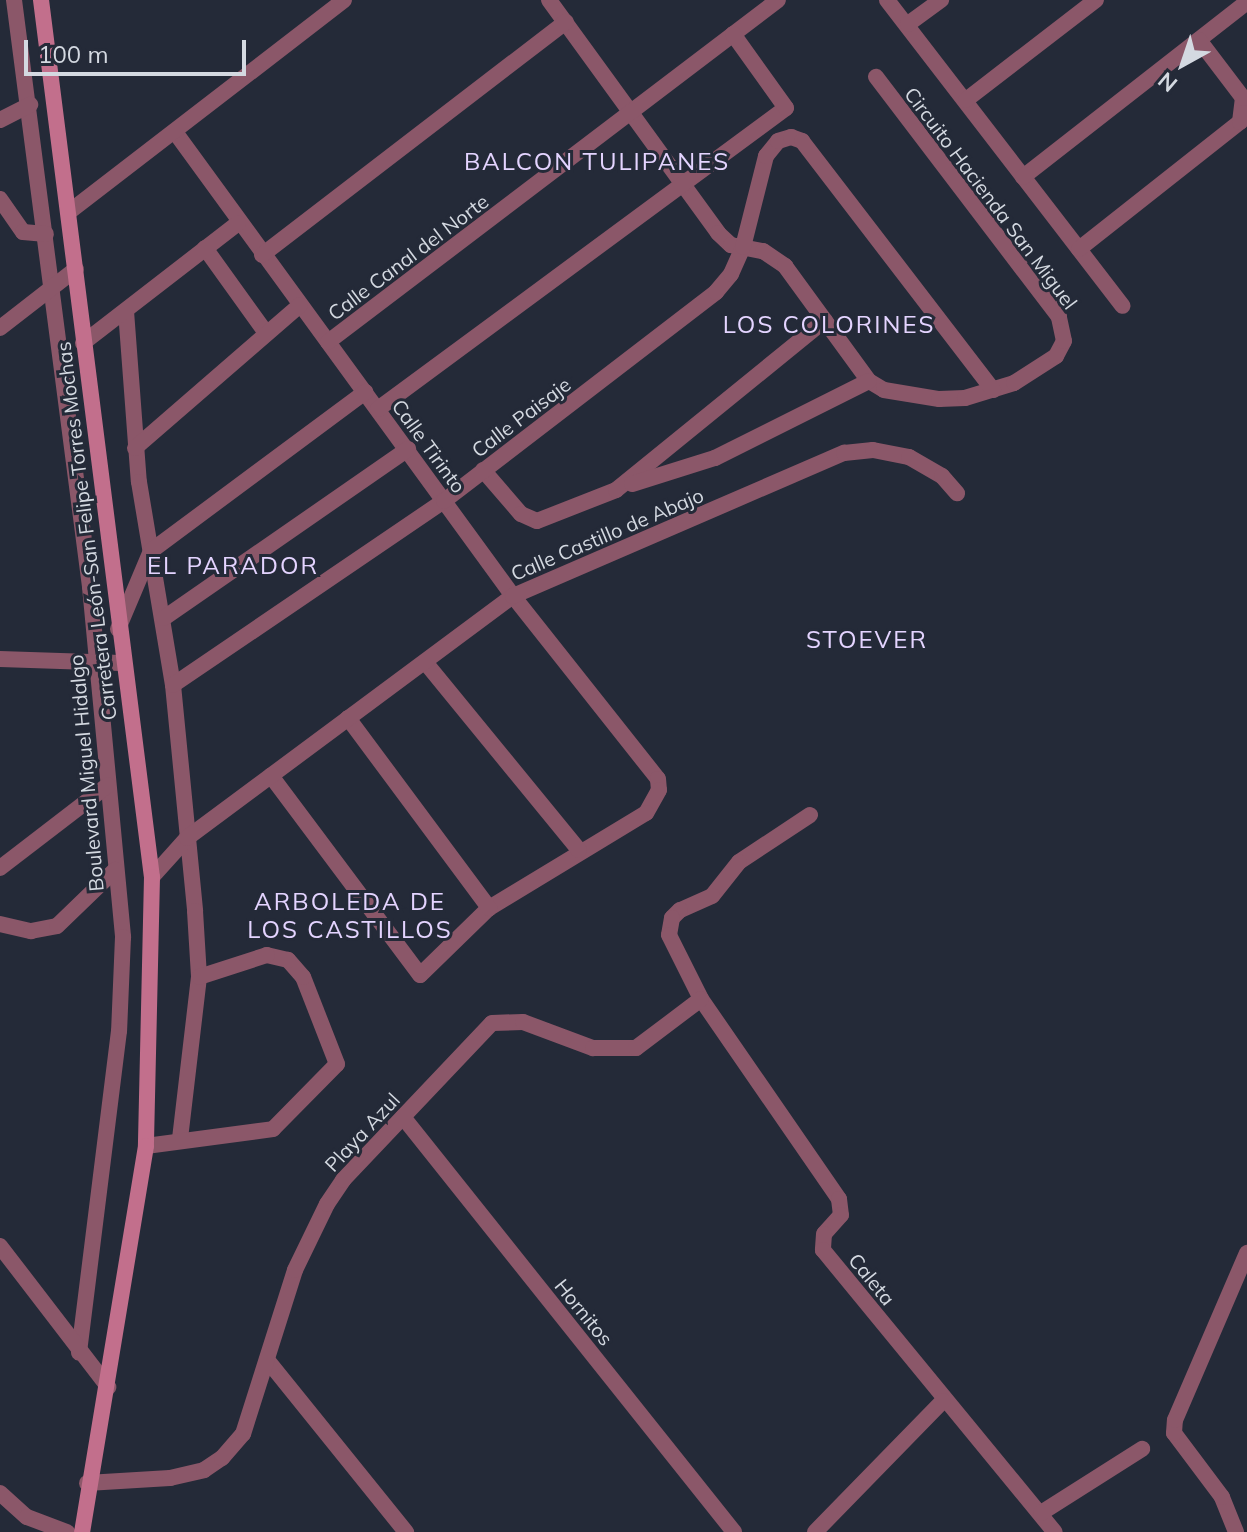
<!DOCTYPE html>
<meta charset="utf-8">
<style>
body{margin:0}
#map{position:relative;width:1247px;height:1532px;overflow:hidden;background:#242a38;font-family:Mulish,sans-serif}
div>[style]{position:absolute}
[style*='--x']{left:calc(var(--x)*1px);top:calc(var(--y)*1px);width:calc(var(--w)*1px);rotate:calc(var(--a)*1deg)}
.street>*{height:16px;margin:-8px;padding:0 8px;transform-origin:8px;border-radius:8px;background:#8b5769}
.secondary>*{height:16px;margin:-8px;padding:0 8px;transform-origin:8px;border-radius:8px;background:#c26f8c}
span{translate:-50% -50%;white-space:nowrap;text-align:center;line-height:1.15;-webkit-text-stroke:6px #242a38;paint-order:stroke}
.street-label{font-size:20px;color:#d4d9e1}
.quarter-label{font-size:24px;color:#e4d4ff;letter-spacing:2px}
.north{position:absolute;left:1143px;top:24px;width:80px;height:80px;-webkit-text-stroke:6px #242a38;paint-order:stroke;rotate:220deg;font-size:22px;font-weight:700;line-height:32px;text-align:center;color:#d4d9e1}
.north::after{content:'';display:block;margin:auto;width:28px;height:36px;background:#d4d9e1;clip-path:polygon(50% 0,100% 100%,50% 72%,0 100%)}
.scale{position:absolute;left:24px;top:40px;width:222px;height:36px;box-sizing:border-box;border:4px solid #d4d9e1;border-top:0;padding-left:10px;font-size:24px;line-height:28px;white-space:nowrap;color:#d4d9e1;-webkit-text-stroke:6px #242a38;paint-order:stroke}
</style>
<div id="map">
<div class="street">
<div style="--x:14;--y:0;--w:592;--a:82.62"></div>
<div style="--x:90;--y:587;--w:352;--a:84.6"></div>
<div style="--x:123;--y:937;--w:94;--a:92.4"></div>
<div style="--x:119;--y:1031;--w:324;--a:97.1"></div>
<div style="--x:549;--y:0;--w:288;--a:54"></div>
<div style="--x:718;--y:233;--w:18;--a:43"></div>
<div style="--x:731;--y:245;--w:33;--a:11"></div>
<div style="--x:763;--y:251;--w:27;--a:34"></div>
<div style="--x:785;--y:266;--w:142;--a:53.9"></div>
<div style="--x:869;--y:381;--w:17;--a:31"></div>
<div style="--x:884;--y:390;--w:56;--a:9.3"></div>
<div style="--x:939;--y:399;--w:26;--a:-2"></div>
<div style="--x:965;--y:398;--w:51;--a:-17"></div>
<div style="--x:1014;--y:383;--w:50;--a:-32.7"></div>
<div style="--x:1056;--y:356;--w:17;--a:-62"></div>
<div style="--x:1064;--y:341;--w:25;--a:-102"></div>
<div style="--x:1059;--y:317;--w:302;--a:-127.3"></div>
<div style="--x:887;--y:0;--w:386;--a:52.4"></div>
<div style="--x:908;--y:24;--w:41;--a:-36"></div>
<div style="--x:966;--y:100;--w:164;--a:-37.6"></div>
<div style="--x:0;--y:120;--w:34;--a:-27"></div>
<div style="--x:175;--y:132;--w:574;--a:53.93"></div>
<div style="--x:513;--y:596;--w:233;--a:51.6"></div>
<div style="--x:658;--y:779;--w:11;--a:85"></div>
<div style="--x:659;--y:790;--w:26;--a:119"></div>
<div style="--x:646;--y:813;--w:184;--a:148.8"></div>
<div style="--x:489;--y:908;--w:96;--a:135.8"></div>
<div style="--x:420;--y:975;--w:249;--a:-126.8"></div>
<div style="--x:1023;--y:177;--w:284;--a:-38"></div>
<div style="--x:0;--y:199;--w:40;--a:55.1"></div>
<div style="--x:23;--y:232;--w:23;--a:5"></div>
<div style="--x:69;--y:212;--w:347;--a:-37.6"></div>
<div style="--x:205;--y:248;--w:105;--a:54.3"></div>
<div style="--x:1079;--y:249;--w:205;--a:-38.3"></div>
<div style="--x:1240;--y:122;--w:24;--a:-83"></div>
<div style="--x:1243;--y:98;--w:73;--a:-127.2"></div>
<div style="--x:262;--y:255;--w:383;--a:-37.5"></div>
<div style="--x:126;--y:311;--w:171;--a:85.7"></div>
<div style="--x:139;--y:482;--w:206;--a:80.5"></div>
<div style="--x:173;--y:685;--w:227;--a:84.4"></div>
<div style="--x:195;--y:911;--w:66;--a:86.5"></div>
<div style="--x:199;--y:977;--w:162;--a:96.7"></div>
<div style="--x:0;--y:328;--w:96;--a:-37.8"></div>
<div style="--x:328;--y:342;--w:565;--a:-37.23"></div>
<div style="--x:83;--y:343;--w:196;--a:-37.7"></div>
<div style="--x:378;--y:409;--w:507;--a:-36.42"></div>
<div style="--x:786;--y:108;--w:91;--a:-125.6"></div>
<div style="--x:135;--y:448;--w:218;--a:-40.9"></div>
<div style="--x:483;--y:470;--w:58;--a:49.2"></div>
<div style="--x:521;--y:514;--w:17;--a:24"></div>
<div style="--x:537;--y:521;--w:85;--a:-21.4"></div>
<div style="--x:616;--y:490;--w:269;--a:-39.1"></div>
<div style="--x:632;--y:484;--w:87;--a:-17.4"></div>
<div style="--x:715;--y:458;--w:172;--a:-26.6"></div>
<div style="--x:164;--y:618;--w:297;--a:-34.7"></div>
<div style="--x:118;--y:629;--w:85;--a:-67.1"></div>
<div style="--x:151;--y:551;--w:267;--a:-36.6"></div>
<div style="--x:0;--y:659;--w:121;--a:1.9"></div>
<div style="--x:425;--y:662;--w:243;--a:50.7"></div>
<div style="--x:173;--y:685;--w:328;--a:-34.2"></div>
<div style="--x:444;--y:501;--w:343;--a:-37.5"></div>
<div style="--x:716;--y:292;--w:23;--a:-50"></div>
<div style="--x:731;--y:274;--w:30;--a:-66"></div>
<div style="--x:743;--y:247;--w:94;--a:-75.8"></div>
<div style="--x:766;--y:156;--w:19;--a:-51"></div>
<div style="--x:778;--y:141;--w:14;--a:-17"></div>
<div style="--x:791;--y:137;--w:12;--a:20"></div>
<div style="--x:802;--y:141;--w:314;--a:52.5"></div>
<div style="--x:348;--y:718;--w:237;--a:53.4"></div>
<div style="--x:810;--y:815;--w:85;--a:146.5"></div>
<div style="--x:739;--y:862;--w:43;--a:128.5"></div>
<div style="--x:712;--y:896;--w:35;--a:156"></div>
<div style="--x:680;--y:910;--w:11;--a:135"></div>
<div style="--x:672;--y:918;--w:17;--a:100"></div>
<div style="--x:669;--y:935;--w:72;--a:63.4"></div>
<div style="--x:701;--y:999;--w:243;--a:55.4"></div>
<div style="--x:839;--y:1199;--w:16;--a:83"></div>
<div style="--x:841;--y:1215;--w:25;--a:132"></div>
<div style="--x:824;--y:1234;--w:16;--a:94"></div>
<div style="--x:823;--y:1250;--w:365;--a:50.6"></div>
<div style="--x:0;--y:868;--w:136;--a:-37.5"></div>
<div style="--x:152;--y:877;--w:52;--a:-48.1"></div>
<div style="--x:187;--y:838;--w:406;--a:-36.6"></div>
<div style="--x:513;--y:596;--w:361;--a:-23.4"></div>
<div style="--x:844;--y:453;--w:29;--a:-6"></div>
<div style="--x:873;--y:450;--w:37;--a:11"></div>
<div style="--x:909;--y:457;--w:38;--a:30"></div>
<div style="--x:942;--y:476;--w:23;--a:49"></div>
<div style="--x:0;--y:924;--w:32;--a:13"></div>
<div style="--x:31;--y:931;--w:26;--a:-11"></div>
<div style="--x:57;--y:926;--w:81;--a:-44"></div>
<div style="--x:403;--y:1117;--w:531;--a:51.42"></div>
<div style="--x:146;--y:1146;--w:128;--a:-7.6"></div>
<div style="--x:273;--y:1129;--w:91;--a:-45.4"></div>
<div style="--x:337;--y:1064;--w:93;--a:-111.3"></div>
<div style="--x:303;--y:977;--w:23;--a:-131"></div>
<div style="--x:288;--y:960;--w:22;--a:-167"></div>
<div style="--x:267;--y:955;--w:71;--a:162.1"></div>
<div style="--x:0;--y:1246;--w:178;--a:52.5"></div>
<div style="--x:268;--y:1361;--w:220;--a:51.1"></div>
<div style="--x:87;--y:1483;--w:83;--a:-3.4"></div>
<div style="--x:170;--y:1478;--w:35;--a:-13"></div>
<div style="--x:204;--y:1470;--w:22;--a:-34"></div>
<div style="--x:222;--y:1458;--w:32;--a:-49"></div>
<div style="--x:243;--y:1434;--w:172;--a:-72.4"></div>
<div style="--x:295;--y:1270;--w:73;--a:-64.1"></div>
<div style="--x:327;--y:1204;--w:29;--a:-56"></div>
<div style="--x:343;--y:1180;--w:216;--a:-46.5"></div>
<div style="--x:492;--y:1023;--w:31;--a:-2"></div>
<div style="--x:523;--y:1022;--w:75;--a:20.4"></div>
<div style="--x:593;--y:1048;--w:43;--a:0"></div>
<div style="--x:636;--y:1048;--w:81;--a:-37"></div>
<div style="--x:0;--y:1493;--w:36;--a:42"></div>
<div style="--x:27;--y:1517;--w:43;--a:20.6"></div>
<div style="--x:1041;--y:1513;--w:120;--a:-32.4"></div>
<div style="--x:815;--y:1532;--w:183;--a:-45.7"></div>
<div style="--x:1236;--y:1532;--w:38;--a:-112"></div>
<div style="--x:1222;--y:1497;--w:80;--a:-126.9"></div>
<div style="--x:1174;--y:1433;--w:13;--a:-86"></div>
<div style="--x:1175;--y:1420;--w:182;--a:-66.7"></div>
</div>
<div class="secondary">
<div style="--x:41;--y:0;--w:884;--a:82.79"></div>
<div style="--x:152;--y:877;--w:269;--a:91.3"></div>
<div style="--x:146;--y:1146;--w:391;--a:99.4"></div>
</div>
<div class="street-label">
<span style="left:991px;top:198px;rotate:53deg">Circuito Hacienda San Miguel</span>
<span style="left:408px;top:257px;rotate:-37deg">Calle Canal del Norte</span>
<span style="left:521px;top:417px;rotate:-37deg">Calle Paisaje</span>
<span style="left:429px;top:446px;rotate:54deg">Calle Tirinto</span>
<span style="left:86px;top:531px;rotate:-97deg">Carretera León-San Felipe Torres Mochas</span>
<span style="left:607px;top:534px;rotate:-23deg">Calle Castillo de Abajo</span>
<span style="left:86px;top:773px;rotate:-95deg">Boulevard Miguel Hidalgo</span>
<span style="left:362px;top:1132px;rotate:-47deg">Playa Azul</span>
<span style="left:872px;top:1279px;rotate:51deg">Caleta</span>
<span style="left:584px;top:1312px;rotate:51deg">Hornitos</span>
</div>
<div class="quarter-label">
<span style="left:597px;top:162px">BALCON TULIPANES</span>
<span style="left:829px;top:325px">LOS COLORINES</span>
<span style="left:233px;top:566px">EL PARADOR</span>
<span style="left:867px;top:640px">STOEVER</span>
<span style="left:350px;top:916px">ARBOLEDA DE<br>LOS CASTILLOS</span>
</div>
<div class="north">N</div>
<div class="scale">100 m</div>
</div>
